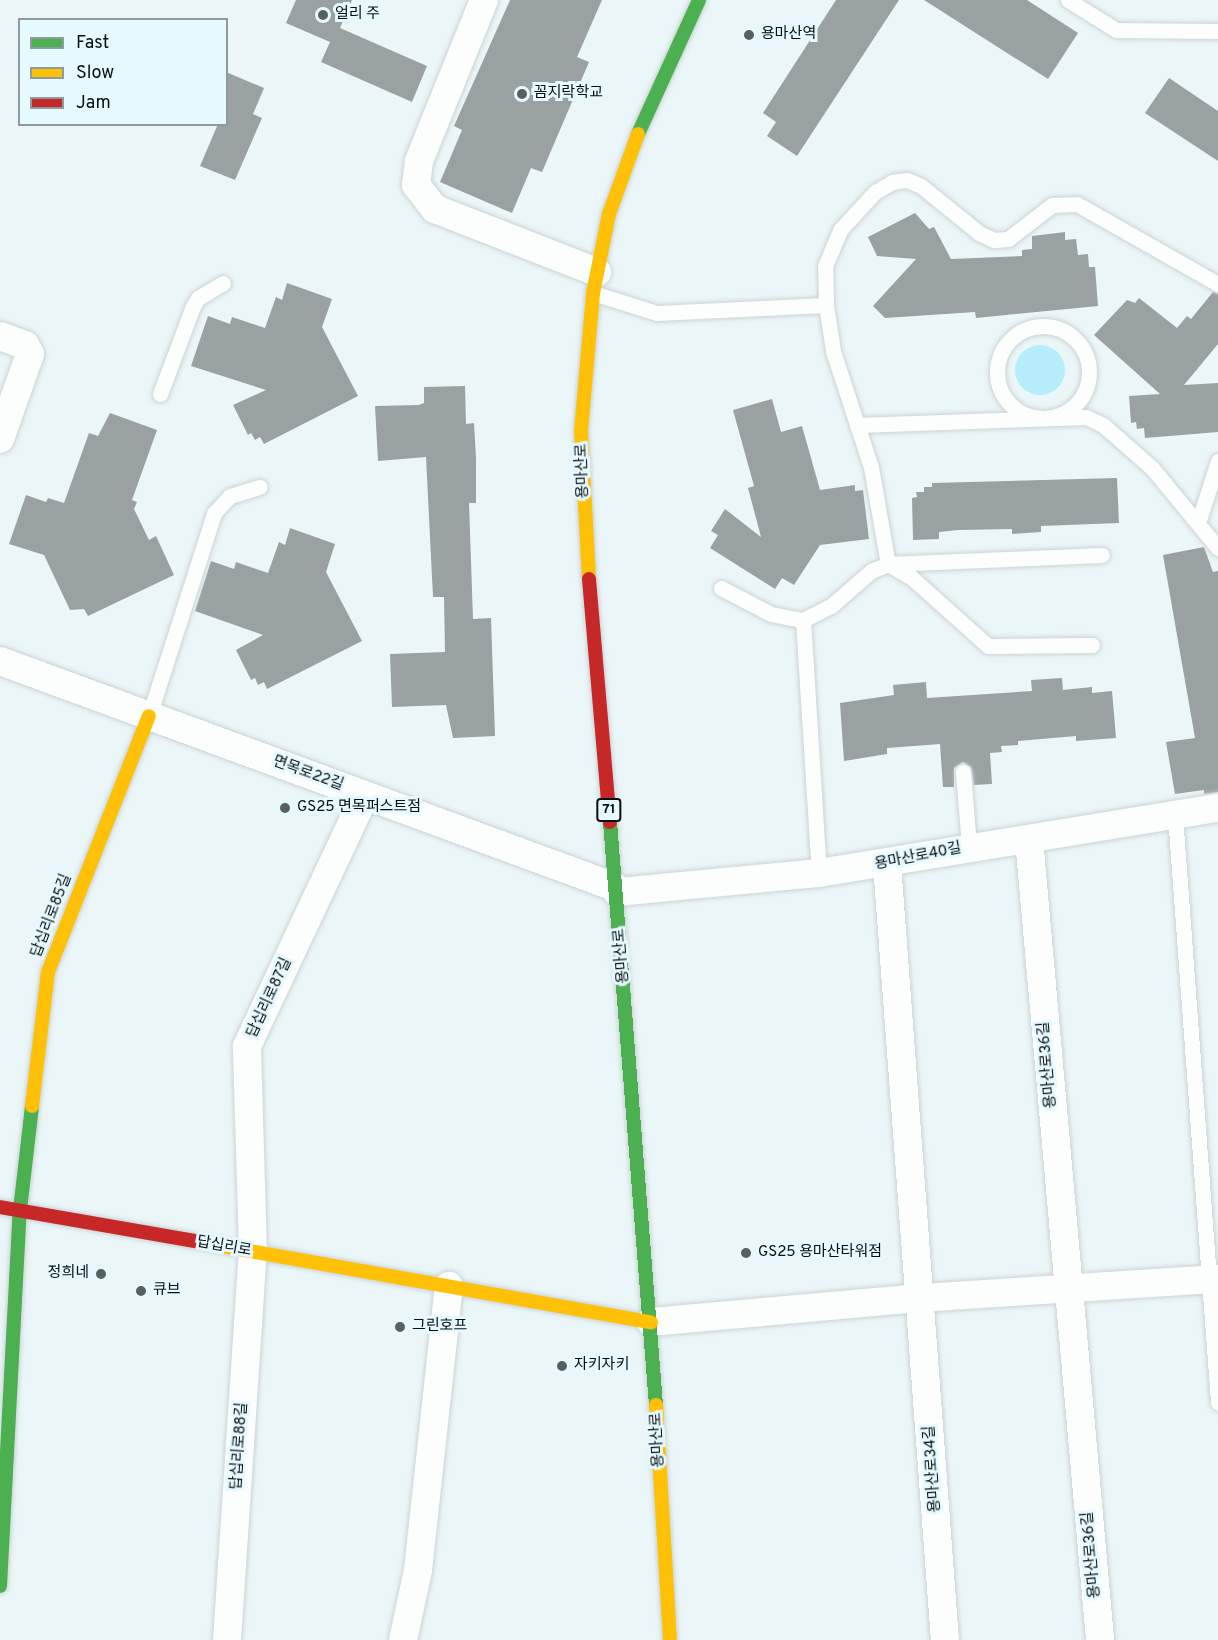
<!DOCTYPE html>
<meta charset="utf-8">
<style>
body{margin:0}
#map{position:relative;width:1218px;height:1640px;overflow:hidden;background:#ebf6f8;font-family:Overpass,"Noto Sans KR",sans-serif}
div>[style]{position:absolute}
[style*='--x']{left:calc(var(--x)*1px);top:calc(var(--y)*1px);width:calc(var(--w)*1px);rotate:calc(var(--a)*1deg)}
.green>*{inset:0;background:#b5edfa}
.round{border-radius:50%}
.building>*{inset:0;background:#99a1a3}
.roads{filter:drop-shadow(0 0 2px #cbd3d5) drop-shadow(0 0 2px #cbd3d5)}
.lane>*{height:15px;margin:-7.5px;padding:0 7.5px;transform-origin:7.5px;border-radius:7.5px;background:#fcfefe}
.lane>.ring{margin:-7.5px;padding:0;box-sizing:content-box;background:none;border:15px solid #fcfefe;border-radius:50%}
.street>*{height:28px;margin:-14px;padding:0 14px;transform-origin:14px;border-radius:14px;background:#fcfefe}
.fast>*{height:14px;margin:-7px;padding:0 7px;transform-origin:7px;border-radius:7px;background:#4caf50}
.slow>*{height:14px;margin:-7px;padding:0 7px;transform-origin:7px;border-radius:7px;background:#ffc107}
.jam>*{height:14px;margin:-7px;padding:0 7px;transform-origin:7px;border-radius:7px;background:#c62828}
.dots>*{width:16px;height:16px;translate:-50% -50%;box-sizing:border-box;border:3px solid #e5f9fe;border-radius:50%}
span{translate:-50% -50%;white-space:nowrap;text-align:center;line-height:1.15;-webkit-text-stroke:6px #e5f9fe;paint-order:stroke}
.shield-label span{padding:2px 4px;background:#e5f9fe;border:2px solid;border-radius:4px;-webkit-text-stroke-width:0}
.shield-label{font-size:14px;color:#080e10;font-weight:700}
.poi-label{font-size:15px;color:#080e10}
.left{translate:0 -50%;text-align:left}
.right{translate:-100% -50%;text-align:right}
.street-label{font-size:15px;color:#080e10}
.legend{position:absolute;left:18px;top:18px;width:210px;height:108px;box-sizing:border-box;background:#e5f9fe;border:2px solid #8d9b9f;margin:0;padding:8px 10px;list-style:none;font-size:18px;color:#080e10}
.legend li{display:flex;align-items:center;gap:12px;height:30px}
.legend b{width:30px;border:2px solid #8d9b9f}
</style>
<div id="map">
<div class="green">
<div class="round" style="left:1015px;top:345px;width:50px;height:50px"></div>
</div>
<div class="building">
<div style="clip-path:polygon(296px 0,352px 0,340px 28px,427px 66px,412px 102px,321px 62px,330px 42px,286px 23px)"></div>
<div style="clip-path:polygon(510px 0,602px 0,577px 57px,589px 62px,542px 172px,531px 168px,512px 213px,440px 182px,462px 130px,454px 126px)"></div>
<div style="clip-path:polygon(836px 0,899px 0,797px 156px,767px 136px,776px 122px,763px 113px)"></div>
<div style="clip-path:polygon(924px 0,1027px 0,1078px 33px,1048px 79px)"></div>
<div style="clip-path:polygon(226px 72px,264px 88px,253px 114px,262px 118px,235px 180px,200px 166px,218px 124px,226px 124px)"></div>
<div style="clip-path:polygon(1169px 78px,1218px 111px,1218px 161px,1145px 113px)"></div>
<div style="clip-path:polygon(915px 213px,929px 229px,934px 227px,951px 259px,1022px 256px,1022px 250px,1032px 249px,1032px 236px,1065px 232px,1065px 240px,1076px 239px,1078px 255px,1088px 254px,1089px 267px,1095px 267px,1098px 306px,976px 318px,975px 312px,885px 318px,873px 306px,916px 259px,877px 256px,868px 237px)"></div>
<div style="clip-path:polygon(287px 283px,332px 299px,322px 327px,358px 396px,264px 444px,260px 437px,255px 440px,251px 433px,248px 435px,233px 405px,266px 390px,191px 366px,208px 316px,230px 324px,232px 317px,265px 328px,276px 297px,282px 300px)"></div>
<div style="clip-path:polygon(1213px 292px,1218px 294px,1218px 344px,1184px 385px,1218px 383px,1218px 432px,1145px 438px,1144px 428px,1137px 429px,1136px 422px,1131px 423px,1129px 396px,1160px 394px,1094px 335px,1127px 300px,1135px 303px,1139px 298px,1177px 328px,1187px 316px,1191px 319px)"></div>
<div style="clip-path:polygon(465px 386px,466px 424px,474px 423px,476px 458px,476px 503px,469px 503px,473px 619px,491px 618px,495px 736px,453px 738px,446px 705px,392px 707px,390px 654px,445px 652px,444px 597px,433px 597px,426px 457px,378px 461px,375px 406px,419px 405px,424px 403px,424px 387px)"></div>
<div style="clip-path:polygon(772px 399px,781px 432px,802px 426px,820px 490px,855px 485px,855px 491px,863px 490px,869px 539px,820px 545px,794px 585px,782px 578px,775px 589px,710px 548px,718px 535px,711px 531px,725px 509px,761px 537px,748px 488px,754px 486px,733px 410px)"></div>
<div style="clip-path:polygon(110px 413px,157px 430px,132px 500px,137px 502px,134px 509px,149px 540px,156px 536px,174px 575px,88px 616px,84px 609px,70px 610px,44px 555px,9px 544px,26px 495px,46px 502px,48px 498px,64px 503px,89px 433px,98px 436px)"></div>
<div style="clip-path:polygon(1117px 478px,1119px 523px,1041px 526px,1041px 532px,1012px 534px,1012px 529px,958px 530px,939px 532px,939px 539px,913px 540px,912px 498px,917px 497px,916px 492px,924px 492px,924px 487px,932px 487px,932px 483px)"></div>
<div style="clip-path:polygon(290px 528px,335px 544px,326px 572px,362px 641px,267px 689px,264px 682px,258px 685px,255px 678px,251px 680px,236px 650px,263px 635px,195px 611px,211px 561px,234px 569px,236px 562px,268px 573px,279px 542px,285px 545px)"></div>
<div style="clip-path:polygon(1204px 547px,1213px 572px,1218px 571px,1218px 792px,1204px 794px,1204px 790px,1175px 794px,1166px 742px,1195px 738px,1163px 555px)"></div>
<div style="clip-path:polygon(1062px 678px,1063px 690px,1092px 687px,1092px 693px,1112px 691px,1116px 738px,1076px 741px,1076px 736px,1018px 741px,1018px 745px,1001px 746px,1002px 752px,990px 753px,992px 784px,974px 785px,971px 767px,963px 762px,954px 768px,954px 787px,943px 787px,940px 744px,887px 748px,887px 754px,844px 761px,840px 703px,894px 695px,893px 685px,926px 682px,927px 698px,1032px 691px,1031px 680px)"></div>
</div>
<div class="roads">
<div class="lane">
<div style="--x:1068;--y:0;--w:57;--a:32"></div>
<div style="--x:1116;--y:30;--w:102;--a:0.6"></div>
<div style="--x:593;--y:293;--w:67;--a:17.4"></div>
<div style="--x:657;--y:313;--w:169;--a:-2.7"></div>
<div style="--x:826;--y:305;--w:47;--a:81.3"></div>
<div style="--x:833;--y:351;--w:122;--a:71.9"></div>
<div style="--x:871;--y:467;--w:98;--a:80.1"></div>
<div style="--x:888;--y:564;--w:28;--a:30"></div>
<div style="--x:912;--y:578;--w:102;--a:41.8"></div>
<div style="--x:988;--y:646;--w:104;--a:-0.6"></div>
<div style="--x:826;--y:305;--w:39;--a:-91"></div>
<div style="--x:825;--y:266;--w:39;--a:-67"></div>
<div style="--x:840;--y:230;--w:52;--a:-47.4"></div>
<div style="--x:875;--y:192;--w:20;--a:-30"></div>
<div style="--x:892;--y:182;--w:15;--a:-8"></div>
<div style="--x:907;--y:180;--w:15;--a:23"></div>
<div style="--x:921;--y:186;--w:75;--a:39"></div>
<div style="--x:979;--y:233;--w:17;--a:25"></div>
<div style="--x:994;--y:240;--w:14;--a:-4"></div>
<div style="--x:1008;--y:239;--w:56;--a:-37.7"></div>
<div style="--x:1052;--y:205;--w:25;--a:-2"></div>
<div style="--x:1077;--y:204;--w:162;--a:29.6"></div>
<div class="ring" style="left:997px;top:326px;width:77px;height:77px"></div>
<div style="--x:160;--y:394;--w:94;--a:-69.4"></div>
<div style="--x:193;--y:306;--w:9;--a:-58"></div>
<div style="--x:198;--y:298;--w:29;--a:-31"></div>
<div style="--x:857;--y:425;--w:229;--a:-2"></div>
<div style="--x:1086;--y:417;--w:19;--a:25"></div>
<div style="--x:1103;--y:425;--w:65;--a:41.3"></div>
<div style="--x:1152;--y:468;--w:104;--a:50.5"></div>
<div style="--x:1198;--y:523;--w:65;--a:-72.1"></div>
<div style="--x:721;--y:588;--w:56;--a:27.5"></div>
<div style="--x:771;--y:614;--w:33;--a:11"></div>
<div style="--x:803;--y:620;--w:254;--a:86.4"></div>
<div style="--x:803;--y:620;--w:31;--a:-27"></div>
<div style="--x:831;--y:606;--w:53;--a:-41.2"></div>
<div style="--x:871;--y:571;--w:18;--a:-22"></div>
<div style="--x:888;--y:564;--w:214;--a:-2.4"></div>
<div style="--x:149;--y:716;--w:213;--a:-72.2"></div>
<div style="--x:214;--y:513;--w:23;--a:-47"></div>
<div style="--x:230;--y:496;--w:31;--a:-17"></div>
<div style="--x:963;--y:772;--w:75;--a:85.4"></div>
<div style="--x:1175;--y:815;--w:589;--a:85.81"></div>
</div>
<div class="street">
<div style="--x:484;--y:0;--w:174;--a:112"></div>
<div style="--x:419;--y:161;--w:24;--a:97"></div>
<div style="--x:416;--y:185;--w:31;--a:52"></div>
<div style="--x:435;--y:209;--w:174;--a:21.3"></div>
<div style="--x:0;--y:336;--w:27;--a:20"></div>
<div style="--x:25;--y:345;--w:10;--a:61"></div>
<div style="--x:30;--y:354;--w:90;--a:109.4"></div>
<div style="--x:0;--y:661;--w:655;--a:20.18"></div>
<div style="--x:1029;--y:839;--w:804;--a:84.93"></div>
<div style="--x:887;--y:864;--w:778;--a:85.73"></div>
<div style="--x:617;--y:892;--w:203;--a:-5.4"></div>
<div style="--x:819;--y:873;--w:404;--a:-9.3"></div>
<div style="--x:651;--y:1322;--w:271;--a:-5.1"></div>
<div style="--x:921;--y:1298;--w:298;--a:-3.7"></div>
<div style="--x:227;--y:1640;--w:389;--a:-86.2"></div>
<div style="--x:253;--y:1252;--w:206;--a:-91.7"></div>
<div style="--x:247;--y:1046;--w:277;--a:-64.8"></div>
<div style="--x:403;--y:1640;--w:72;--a:-77.9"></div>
<div style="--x:418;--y:1570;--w:286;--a:-83.8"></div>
</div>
<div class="fast">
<div style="--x:638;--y:134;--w:147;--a:-65.5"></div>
<div style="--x:610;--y:822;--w:585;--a:85.49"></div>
<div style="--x:0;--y:1586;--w:377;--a:-87"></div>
<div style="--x:20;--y:1210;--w:105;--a:-83.4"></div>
</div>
<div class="slow">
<div style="--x:589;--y:579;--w:148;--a:-93.1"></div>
<div style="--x:581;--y:431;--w:139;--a:-85"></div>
<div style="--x:593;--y:293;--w:81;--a:-78.6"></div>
<div style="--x:609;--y:214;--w:85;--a:-70.1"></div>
<div style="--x:32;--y:1106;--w:135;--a:-83.2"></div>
<div style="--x:48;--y:972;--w:275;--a:-68.5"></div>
<div style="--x:211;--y:1244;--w:447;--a:10.1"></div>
<div style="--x:656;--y:1405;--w:235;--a:86.6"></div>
</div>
<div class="jam">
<div style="--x:589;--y:579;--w:244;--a:85.1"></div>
<div style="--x:0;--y:1207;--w:214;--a:9.9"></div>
</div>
</div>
<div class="dots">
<div style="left:323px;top:15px;background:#575f61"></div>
<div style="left:749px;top:35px;background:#575f61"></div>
<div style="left:522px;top:94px;background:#575f61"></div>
<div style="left:285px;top:808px;background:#575f61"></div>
<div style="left:746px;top:1253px;background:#575f61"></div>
<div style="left:101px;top:1274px;background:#575f61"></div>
<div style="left:141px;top:1291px;background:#575f61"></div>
<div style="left:400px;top:1327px;background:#575f61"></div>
<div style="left:562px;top:1366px;background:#575f61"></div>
</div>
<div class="shield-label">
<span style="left:609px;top:810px">71</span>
</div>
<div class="poi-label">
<span class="left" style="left:335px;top:15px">얼리 주</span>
<span class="left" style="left:761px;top:35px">용마산역</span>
<span class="left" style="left:534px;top:94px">꼼지락학교</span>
<span class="left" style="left:297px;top:808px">GS25 면목퍼스트점</span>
<span class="left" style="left:758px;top:1253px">GS25 용마산타워점</span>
<span class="right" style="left:89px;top:1274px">정희네</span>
<span class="left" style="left:153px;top:1291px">큐브</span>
<span class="left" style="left:412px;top:1327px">그린호프</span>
<span class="left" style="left:574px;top:1366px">자키자키</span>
</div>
<div class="street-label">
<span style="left:583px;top:471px;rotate:-92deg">용마산로</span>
<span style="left:308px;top:774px;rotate:20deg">면목로22길</span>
<span style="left:918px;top:857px;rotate:-11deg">용마산로40길</span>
<span style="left:52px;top:916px;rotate:-69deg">답십리로85길</span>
<span style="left:622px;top:956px;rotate:-95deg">용마산로</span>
<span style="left:270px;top:998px;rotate:-65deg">답십리로87길</span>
<span style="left:1048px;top:1065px;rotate:-95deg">용마산로36길</span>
<span style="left:224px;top:1247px;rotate:10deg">답십리로</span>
<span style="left:658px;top:1440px;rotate:-93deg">용마산로</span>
<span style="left:240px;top:1446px;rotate:-86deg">답십리로88길</span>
<span style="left:933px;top:1469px;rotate:-94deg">용마산로34길</span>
<span style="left:1092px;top:1555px;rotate:-95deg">용마산로36길</span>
</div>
<ul class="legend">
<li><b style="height:8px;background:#4caf50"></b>Fast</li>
<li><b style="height:8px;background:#ffc107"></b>Slow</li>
<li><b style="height:8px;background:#c62828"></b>Jam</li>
</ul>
</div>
